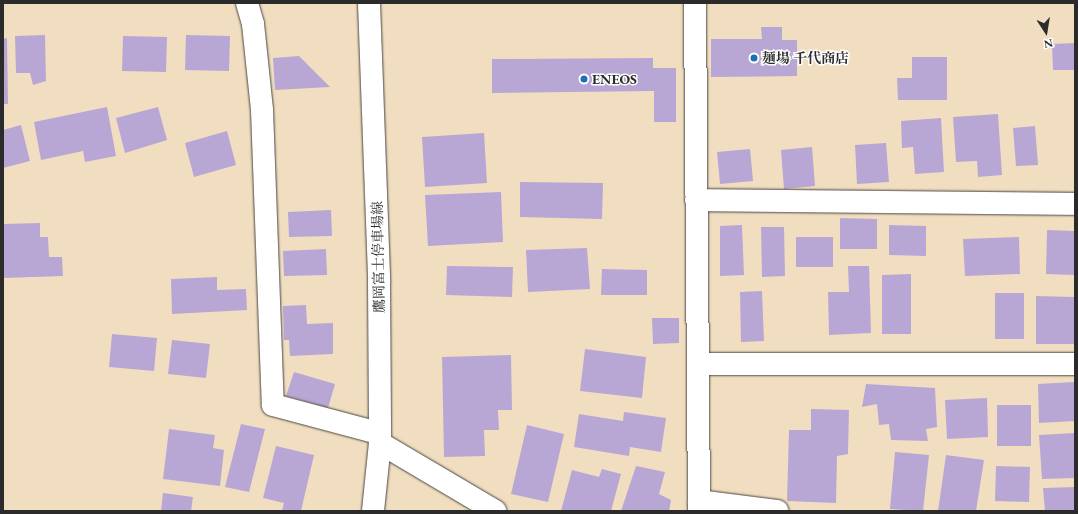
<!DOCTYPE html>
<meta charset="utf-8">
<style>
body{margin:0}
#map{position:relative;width:1078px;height:514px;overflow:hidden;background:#f1dec0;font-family:"EB Garamond","Noto Serif JP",serif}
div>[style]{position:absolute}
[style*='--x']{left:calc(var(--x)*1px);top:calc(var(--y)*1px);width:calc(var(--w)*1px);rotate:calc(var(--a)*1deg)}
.building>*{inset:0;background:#b8a7d4}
.roads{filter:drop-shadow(0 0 1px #494641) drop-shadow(0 0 1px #494641)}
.minor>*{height:22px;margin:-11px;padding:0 11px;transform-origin:11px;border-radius:11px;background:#fff}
.major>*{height:22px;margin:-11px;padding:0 11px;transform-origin:11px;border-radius:11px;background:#fff}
.dots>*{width:11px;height:11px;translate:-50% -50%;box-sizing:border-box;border:2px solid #fff;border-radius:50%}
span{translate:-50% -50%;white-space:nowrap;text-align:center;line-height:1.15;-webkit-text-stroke:3px #fff;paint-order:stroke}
.poi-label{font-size:14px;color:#2b2b2b;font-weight:700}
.left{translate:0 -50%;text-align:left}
.street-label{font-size:14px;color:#2b2b2b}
.frame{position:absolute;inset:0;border:4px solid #2b2b2b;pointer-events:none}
.north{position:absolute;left:1026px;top:12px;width:40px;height:40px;-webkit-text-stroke:3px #fff;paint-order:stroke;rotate:168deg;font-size:11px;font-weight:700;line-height:16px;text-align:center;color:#2b2b2b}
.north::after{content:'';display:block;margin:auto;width:14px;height:18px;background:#2b2b2b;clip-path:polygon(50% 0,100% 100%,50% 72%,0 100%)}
</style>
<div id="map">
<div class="building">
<div style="clip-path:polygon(761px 27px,782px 27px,782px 40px,797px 40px,797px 76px,711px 77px,711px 39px,762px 39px)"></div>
<div style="clip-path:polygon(45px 35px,46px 81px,33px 85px,30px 73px,16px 73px,15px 36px)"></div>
<div style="clip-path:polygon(186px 35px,230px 36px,229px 71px,185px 70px)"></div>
<div style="clip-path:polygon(123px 36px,167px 37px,166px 72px,122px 71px)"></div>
<div style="clip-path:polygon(7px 38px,8px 104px,3px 104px,3px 39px)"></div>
<div style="clip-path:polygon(1075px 43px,1075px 70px,1053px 70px,1052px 44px)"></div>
<div style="clip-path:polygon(299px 56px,330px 87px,275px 90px,273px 58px)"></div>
<div style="clip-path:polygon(912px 57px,947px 57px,947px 100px,898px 100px,897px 78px,912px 78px)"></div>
<div style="clip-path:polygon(653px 58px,653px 68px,676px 68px,676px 122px,654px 122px,654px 91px,492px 93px,492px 59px)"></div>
<div style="clip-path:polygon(107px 107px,116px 156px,85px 162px,83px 151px,41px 160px,34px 122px)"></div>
<div style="clip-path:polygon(158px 107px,167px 140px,125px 153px,116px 118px)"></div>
<div style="clip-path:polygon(998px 114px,1002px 175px,978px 177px,977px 161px,956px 162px,953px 117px)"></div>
<div style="clip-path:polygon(941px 118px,944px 172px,915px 174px,913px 147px,902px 148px,901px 121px)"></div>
<div style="clip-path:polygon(21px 125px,30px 161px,3px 168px,3px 130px)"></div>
<div style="clip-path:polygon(1035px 126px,1038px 165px,1016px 166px,1013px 128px)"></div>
<div style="clip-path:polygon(227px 131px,236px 165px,194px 177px,185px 143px)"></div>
<div style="clip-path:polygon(484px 133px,487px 183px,425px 187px,422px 137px)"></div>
<div style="clip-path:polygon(886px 143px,889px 182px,857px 184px,855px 145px)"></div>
<div style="clip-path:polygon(812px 147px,815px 186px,784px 189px,781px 150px)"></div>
<div style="clip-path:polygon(750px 149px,753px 181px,720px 184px,717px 152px)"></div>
<div style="clip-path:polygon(520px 182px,603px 183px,602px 219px,520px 217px)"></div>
<div style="clip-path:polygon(501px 192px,503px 242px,428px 246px,425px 195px)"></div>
<div style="clip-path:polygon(331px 210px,332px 236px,289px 237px,288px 212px)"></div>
<div style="clip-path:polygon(840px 218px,877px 219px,877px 249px,840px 249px)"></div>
<div style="clip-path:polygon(40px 223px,40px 237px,48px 237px,49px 257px,62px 257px,63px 276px,3px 278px,3px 224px)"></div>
<div style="clip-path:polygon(742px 225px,744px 275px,720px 276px,720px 226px)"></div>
<div style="clip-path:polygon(889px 225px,926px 226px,926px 256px,889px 255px)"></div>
<div style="clip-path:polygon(761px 227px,784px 227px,785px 276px,762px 277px)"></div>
<div style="clip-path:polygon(1047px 230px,1075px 231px,1075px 275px,1046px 274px)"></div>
<div style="clip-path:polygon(796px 237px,833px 237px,833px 267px,796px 267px)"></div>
<div style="clip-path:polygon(1019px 237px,1020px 274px,965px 276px,963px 239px)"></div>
<div style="clip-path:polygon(587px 248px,590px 289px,528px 292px,526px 250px)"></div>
<div style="clip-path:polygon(326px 249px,327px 275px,284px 276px,283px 251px)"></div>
<div style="clip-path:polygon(447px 266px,513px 267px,512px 297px,446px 295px)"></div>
<div style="clip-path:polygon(848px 266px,869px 266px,871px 333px,829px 335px,828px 292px,849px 292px)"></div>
<div style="clip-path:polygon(602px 269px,647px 270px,647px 295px,601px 295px)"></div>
<div style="clip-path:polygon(911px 274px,911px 334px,882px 334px,882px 275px)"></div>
<div style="clip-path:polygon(217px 277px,217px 290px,246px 289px,247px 310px,172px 314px,171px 279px)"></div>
<div style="clip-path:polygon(762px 291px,764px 341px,741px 342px,740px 292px)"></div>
<div style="clip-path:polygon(995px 293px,1024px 293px,1024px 339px,995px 339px)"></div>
<div style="clip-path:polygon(1036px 296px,1075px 297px,1075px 344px,1036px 344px)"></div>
<div style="clip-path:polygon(306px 305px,307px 324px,333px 323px,333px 354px,290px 356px,289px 340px,284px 340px,283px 306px)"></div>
<div style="clip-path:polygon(652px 318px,679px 318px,679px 343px,653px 344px)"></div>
<div style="clip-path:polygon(112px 334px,157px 338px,154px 371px,109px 367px)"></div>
<div style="clip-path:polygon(172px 340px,210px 344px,206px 378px,168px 374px)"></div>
<div style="clip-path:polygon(585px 349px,646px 357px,642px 398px,580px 391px)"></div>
<div style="clip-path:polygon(511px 355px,512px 410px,498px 410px,499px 430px,484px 430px,485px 456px,444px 457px,442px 357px)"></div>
<div style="clip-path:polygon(294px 372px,335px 384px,328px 408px,286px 396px)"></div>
<div style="clip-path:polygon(1075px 382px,1075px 421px,1039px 423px,1038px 384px)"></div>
<div style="clip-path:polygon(866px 384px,935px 388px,937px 427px,926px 429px,928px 441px,891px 440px,889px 424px,879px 425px,877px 404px,862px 407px)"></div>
<div style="clip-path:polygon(987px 398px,988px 437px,947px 439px,945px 400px)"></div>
<div style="clip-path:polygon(997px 405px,1031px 405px,1031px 446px,997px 446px)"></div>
<div style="clip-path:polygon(811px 409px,849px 410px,848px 454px,837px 456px,836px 503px,787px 501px,789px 430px,811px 430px)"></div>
<div style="clip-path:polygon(624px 412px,666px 418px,661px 452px,630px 447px,629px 456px,574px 447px,579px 414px,623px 421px)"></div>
<div style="clip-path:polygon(241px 424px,265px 429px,249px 492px,225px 487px)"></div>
<div style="clip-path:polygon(527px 425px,564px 434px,548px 502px,511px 494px)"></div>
<div style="clip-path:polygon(169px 429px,215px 435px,213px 448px,224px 450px,220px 486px,163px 479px)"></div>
<div style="clip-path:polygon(1075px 433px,1075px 478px,1042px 479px,1039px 435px)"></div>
<div style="clip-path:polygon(276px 446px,314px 455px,301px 511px,282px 511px,284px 503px,263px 498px)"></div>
<div style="clip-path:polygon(895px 452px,929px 455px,923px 511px,890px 509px)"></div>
<div style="clip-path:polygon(946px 455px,984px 460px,976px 511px,938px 511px)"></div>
<div style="clip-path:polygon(636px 466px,665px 472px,659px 494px,671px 500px,669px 511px,621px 511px)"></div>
<div style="clip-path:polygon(996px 466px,1030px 467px,1029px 502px,995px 501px)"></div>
<div style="clip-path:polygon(602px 469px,621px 474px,611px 511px,561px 511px,572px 470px,599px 477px)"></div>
<div style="clip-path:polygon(1075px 487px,1075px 511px,1045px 511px,1043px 488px)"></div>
<div style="clip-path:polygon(163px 493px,193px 497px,191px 511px,161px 511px)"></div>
</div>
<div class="roads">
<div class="minor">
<div style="--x:247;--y:3;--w:22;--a:74"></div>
<div style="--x:253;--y:24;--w:86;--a:84"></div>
<div style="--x:262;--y:110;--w:295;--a:87.9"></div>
<div style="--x:273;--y:405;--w:109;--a:14.9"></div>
<div style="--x:695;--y:3;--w:508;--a:89.55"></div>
<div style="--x:696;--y:200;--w:379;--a:0.6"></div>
<div style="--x:699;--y:364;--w:376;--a:0"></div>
<div style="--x:380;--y:443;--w:134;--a:30.6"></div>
<div style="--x:699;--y:501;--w:79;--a:7.3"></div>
</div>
<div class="major">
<div style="--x:369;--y:3;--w:279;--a:87.9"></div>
<div style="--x:379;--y:282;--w:161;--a:89.6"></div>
<div style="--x:380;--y:443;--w:68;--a:95.9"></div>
</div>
</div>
<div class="dots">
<div style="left:754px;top:58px;background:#1f6fb2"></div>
<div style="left:584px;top:79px;background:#1f6fb2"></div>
</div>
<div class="poi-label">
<span class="left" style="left:762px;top:58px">麺場 千代商店</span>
<span class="left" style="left:592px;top:79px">ENEOS</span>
</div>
<div class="street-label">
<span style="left:378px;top:257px;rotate:-91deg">鷹岡富士停車場線</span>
</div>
<div class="frame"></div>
<div class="north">N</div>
</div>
